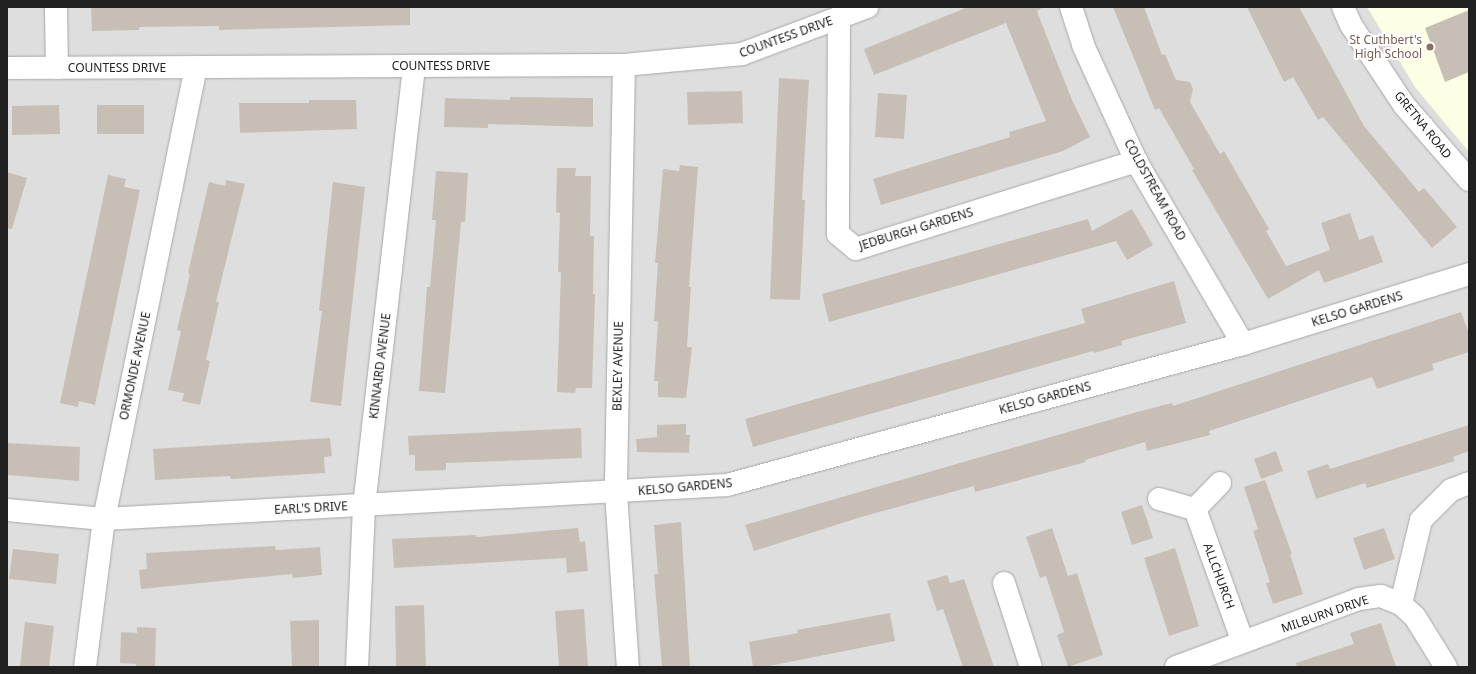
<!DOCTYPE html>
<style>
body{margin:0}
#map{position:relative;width:1476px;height:674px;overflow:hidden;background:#f2f0e7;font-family:"Noto Sans",sans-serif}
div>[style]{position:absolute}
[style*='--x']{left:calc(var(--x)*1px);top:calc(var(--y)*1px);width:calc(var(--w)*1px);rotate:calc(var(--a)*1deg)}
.residential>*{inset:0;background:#dfdede}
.education>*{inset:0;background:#fcffe3}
.building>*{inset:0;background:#c7bfb6}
.roads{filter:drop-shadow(0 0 1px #a8a8a8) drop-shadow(0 0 1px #a8a8a8)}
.street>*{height:22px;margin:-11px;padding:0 11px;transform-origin:11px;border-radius:11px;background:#fff}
.dots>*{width:11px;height:11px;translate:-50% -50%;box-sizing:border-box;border:2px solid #fff;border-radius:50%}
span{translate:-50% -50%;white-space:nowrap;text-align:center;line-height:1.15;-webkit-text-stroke:4px #fff;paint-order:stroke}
.street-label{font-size:12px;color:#212121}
.education-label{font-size:12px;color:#785e54}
.right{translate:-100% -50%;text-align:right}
.frame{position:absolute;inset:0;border:8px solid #212121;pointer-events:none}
</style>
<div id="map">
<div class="residential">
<div style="clip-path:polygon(7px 7px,1469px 7px,1469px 667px,7px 667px)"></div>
</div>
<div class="education">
<div style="clip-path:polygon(1367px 7px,1469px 7px,1469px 152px,1415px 87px)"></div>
</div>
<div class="building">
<div style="clip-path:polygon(91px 7px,410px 7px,410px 25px,219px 30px,219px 26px,139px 27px,139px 30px,92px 31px)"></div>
<div style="clip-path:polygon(968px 7px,1044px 7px,1037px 11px,1043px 27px,1072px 100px,1090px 137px,1063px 151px,881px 205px,873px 179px,1010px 137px,1009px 132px,1046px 121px,1006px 23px,874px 75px,864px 49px)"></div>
<div style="clip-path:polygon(1113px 7px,1144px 7px,1162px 55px,1165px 54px,1176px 80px,1190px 82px,1193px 89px,1190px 102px,1220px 154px,1224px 151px,1269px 229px,1266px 231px,1286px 266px,1330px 250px,1321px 223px,1350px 213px,1359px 240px,1373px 235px,1383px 262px,1324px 283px,1319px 270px,1268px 299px,1192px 170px,1194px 169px,1159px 108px,1155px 110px)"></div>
<div style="clip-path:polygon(1247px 7px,1299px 7px,1364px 126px,1419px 192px,1424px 188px,1457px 227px,1432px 248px,1323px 117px,1318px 120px,1293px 77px,1284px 82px)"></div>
<div style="clip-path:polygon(1469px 10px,1469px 72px,1445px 82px,1425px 28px)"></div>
<div style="clip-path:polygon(779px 78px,809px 80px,802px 200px,805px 200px,800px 300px,770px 299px)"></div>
<div style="clip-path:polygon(742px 91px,743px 123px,688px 125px,687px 92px)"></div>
<div style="clip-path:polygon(878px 93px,907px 95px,904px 139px,875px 137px)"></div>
<div style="clip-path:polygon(510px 97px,593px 98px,593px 127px,488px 124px,488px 128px,444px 127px,445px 98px,510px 100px)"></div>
<div style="clip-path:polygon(309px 100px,356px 100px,357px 129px,240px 133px,239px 103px,309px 103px)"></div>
<div style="clip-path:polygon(59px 105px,60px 134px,12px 135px,12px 106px)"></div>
<div style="clip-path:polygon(97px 105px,144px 105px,144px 134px,97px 134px)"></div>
<div style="clip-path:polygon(680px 165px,698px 167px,689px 287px,691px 287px,687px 347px,692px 347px,686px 398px,658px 397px,658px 381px,654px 381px,658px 322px,654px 321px,658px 263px,655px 263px,663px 169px,679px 171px)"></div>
<div style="clip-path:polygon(557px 168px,576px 168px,575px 176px,591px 176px,590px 236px,594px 236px,593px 294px,595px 294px,592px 388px,576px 388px,575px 393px,557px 392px,561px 272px,558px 272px,560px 213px,556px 212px)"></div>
<div style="clip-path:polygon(436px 171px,468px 173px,465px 222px,461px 222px,445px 393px,419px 391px,427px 287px,430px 287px,436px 220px,432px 220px)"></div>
<div style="clip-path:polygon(7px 172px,27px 178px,12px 229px,7px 228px)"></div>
<div style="clip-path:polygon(108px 175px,126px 179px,124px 187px,140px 190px,95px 405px,79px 401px,78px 407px,60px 403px)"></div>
<div style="clip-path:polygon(226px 180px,245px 184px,216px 302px,219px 302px,206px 360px,210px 361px,200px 405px,182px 401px,184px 393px,168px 390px,181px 331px,177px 330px,190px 274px,188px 273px,209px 182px,225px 186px)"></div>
<div style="clip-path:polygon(333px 182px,365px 187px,341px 406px,310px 402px,322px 311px,319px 311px)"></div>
<div style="clip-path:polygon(1132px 209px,1153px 245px,1127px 260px,1116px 241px,829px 322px,822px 294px,1088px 219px,1092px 231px)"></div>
<div style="clip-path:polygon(1174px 281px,1186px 323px,1121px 341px,1122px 345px,1094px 353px,1093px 351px,753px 447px,745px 419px,1085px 323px,1081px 309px)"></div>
<div style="clip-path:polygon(1461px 312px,1469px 334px,1469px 352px,1432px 364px,1434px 370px,1377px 389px,1372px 377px,1209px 431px,1210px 435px,1147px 451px,1145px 442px,1085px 460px,1086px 462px,975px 492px,974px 486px,861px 517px,754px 551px,745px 525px,1137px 412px,1172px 403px,1173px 406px)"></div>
<div style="clip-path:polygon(686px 424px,686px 435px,690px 435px,689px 453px,637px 452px,636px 439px,657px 437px,657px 425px)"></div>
<div style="clip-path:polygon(1469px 425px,1469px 451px,1453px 457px,1455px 461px,1367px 488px,1365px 483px,1316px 499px,1307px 471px,1328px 464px,1330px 469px)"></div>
<div style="clip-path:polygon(581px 428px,582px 458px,446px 463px,446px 470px,415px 471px,415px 455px,409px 455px,408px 436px)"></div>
<div style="clip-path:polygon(330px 438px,332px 456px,324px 457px,325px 473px,231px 479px,230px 476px,155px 480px,153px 449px)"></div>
<div style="clip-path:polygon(7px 443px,80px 447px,79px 481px,7px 475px)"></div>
<div style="clip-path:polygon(1276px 451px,1283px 471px,1261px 479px,1254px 459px)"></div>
<div style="clip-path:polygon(1265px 480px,1292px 554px,1290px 554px,1303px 594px,1273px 604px,1266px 583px,1270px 582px,1253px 531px,1258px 529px,1244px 487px)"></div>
<div style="clip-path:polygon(1142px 505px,1153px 538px,1132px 545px,1121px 512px)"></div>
<div style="clip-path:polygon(681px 522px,690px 667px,662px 667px,654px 574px,658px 574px,654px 525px)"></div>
<div style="clip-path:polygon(578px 528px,580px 542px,585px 541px,588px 571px,567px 573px,566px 558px,394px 568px,392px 539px,476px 535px,477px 537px)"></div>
<div style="clip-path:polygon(1052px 528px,1068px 576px,1077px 573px,1103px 655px,1068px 667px,1057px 635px,1064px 632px,1046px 576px,1040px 578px,1026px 537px)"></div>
<div style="clip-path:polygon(1384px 528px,1395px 559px,1364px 570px,1353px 538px)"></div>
<div style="clip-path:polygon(275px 546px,276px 550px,320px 547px,322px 575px,293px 578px,292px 574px,141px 589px,139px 570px,147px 569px,146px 553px)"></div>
<div style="clip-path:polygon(1175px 548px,1199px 626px,1169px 636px,1144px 558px)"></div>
<div style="clip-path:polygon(13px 549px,59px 554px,56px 584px,9px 579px)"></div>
<div style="clip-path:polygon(947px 575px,950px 583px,964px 579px,994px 667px,963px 667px,943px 609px,937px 611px,927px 581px)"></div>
<div style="clip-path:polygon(424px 605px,426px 667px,396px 667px,395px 606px)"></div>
<div style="clip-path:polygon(584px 609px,588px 667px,559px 667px,555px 611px)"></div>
<div style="clip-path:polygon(890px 613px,895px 641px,764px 667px,753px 667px,749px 642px,798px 633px,797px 630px)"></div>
<div style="clip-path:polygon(319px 620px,319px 667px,292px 667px,290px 621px)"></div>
<div style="clip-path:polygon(25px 622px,54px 626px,49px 667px,20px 667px)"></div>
<div style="clip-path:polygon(1381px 623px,1396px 667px,1297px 667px,1296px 663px,1354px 644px,1350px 633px)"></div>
<div style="clip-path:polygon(137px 627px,156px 628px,155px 667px,136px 667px,136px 664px,120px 663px,121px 632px,137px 633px)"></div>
</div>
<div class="roads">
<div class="street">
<div style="--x:56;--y:7;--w:61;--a:89.1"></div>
<div style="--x:1071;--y:7;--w:40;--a:72"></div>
<div style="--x:1083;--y:45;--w:128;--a:65.4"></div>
<div style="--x:1136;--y:161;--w:212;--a:59.7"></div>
<div style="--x:1343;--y:7;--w:20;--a:66"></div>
<div style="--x:1351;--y:25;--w:96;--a:56.5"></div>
<div style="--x:1404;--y:105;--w:99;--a:49.1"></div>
<div style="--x:839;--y:17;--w:217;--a:90.3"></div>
<div style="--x:838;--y:234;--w:23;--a:40"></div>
<div style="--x:856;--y:249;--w:294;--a:-17.4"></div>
<div style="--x:624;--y:65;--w:428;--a:91.1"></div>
<div style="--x:616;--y:493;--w:174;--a:86.1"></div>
<div style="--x:7;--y:68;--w:617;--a:-0.28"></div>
<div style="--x:624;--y:65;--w:119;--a:-5.3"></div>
<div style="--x:742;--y:54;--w:134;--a:-20.6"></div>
<div style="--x:1159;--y:499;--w:37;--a:16"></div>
<div style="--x:1195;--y:509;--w:36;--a:-46"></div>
<div style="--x:1195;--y:509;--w:141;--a:70.2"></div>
<div style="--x:7;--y:510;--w:97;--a:5.3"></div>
<div style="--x:104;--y:519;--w:624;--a:-3.12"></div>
<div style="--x:727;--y:485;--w:535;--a:-15.28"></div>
<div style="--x:1243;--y:344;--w:237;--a:-17.2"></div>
<div style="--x:1004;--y:583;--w:88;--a:72.2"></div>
<div style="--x:1401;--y:604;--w:86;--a:-76.6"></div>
<div style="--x:1421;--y:520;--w:42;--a:-45"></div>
<div style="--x:1451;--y:490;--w:19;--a:-21"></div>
<div style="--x:85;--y:667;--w:149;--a:-82.7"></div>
<div style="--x:104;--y:519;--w:461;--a:-78.5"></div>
<div style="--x:357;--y:667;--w:161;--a:-87.5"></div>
<div style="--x:364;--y:506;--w:443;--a:-83.5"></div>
<div style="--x:1176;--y:667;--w:195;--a:-20.4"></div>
<div style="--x:1359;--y:599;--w:22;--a:-8"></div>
<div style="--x:1381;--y:596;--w:22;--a:22"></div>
<div style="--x:1401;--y:604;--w:19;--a:43"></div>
<div style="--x:1415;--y:617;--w:59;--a:58.2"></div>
</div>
</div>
<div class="dots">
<div style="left:1430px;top:47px;background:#8d6e63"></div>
</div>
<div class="street-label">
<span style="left:786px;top:37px;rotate:-20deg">COUNTESS DRIVE</span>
<span style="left:441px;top:66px">COUNTESS DRIVE</span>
<span style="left:117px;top:68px">COUNTESS DRIVE</span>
<span style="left:1423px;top:125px;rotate:51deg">GRETNA ROAD</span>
<span style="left:1155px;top:190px;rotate:61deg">COLDSTREAM ROAD</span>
<span style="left:916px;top:229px;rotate:-17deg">JEDBURGH GARDENS</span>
<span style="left:1357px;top:309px;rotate:-17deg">KELSO GARDENS</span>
<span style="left:135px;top:366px;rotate:-78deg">ORMONDE AVENUE</span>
<span style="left:380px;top:366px;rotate:-83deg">KINNAIRD AVENUE</span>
<span style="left:618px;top:366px;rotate:-89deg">BEXLEY AVENUE</span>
<span style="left:1045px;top:398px;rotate:-15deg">KELSO GARDENS</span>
<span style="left:685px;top:487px;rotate:-5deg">KELSO GARDENS</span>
<span style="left:311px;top:508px;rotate:-3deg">EARL'S DRIVE</span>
<span style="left:1219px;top:576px;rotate:70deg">ALLCHURCH</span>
<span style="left:1325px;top:614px;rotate:-19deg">MILBURN DRIVE</span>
</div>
<div class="education-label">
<span class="right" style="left:1422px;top:47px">St Cuthbert's<br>High School</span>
</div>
<div class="frame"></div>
</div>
